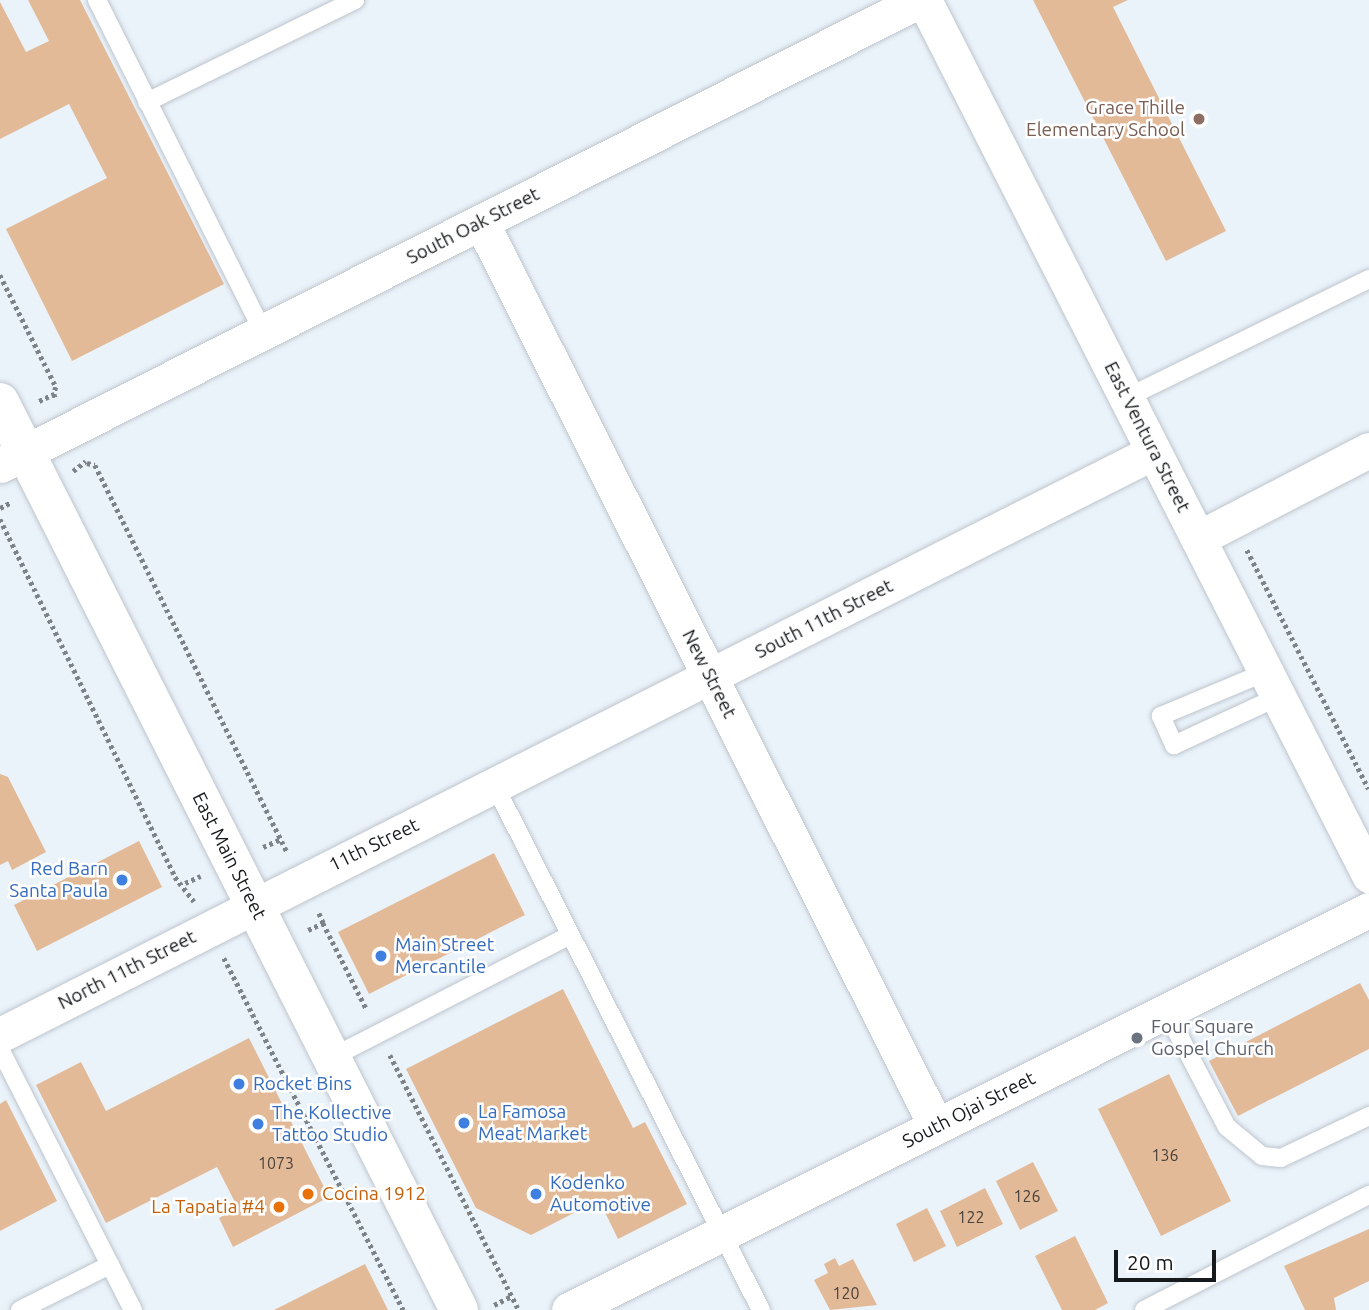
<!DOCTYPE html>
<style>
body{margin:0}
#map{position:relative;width:1369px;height:1310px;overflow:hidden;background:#eaf2fa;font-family:Ubuntu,sans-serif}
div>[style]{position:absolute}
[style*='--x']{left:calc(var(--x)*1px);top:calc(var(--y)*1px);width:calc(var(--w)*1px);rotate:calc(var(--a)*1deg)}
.building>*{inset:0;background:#e3ba98}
.path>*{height:4.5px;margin-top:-2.25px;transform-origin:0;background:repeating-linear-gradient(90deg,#7e8388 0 3.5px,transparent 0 7px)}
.roads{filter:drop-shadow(0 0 2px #bec5cd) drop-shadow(0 0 2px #bec5cd)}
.service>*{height:18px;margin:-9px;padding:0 9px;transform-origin:9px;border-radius:9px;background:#fff}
.minor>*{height:35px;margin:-17.5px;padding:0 17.5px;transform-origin:17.5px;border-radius:17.5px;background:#fff}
.tertiary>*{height:38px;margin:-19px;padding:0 19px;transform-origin:19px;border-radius:19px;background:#fff}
.dots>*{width:19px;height:19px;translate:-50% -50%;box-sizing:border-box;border:4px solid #fff;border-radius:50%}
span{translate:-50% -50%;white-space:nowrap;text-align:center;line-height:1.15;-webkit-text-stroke:5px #fff;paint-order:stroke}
.number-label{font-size:16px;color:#4a423c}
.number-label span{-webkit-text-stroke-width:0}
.education-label{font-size:19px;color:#785e54}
.right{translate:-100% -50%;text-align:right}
.street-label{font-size:19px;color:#171a1d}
.shop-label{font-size:19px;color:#366cbe}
.left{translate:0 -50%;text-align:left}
.worship-label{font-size:19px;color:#5b616d}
.food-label{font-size:19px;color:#c56008}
.scale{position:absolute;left:1114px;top:1250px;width:102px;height:32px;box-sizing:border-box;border:4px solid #171a1d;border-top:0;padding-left:9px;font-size:21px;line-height:24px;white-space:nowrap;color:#171a1d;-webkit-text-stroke:5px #fff;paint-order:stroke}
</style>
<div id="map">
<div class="building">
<div style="clip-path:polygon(28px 0,80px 0,224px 284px,72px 361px,6px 229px,107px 178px,69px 104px,0 139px,0 2px,26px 52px,49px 41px)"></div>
<div style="clip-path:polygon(1033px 0,1128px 0,1113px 7px,1226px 231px,1166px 261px)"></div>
<div style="clip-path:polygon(0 774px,8px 777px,46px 852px,12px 870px,8px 861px,0 865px)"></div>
<div style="clip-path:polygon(139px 841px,162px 887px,37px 951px,14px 905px)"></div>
<div style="clip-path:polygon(494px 853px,525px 915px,369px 994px,338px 932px)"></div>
<div style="clip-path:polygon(1360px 983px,1369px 1000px,1369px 1049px,1238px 1116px,1209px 1061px)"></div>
<div style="clip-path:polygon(563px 989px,633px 1128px,645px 1122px,687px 1204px,618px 1239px,599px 1200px,531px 1235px,476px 1208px,406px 1069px)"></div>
<div style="clip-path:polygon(249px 1038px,329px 1197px,233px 1247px,219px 1218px,238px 1208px,217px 1167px,106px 1223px,36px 1085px,81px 1062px,106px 1111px)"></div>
<div style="clip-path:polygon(1169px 1074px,1231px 1201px,1161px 1236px,1098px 1109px)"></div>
<div style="clip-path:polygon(6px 1100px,57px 1201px,0 1231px,0 1104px)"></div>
<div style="clip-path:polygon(1033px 1162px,1058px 1211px,1020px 1230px,996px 1181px)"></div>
<div style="clip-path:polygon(985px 1188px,1003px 1224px,957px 1247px,940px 1211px)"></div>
<div style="clip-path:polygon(927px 1208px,946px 1246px,914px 1262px,896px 1224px)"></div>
<div style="clip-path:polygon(1369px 1229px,1369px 1281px,1334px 1298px,1336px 1310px,1305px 1310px,1284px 1266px)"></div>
<div style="clip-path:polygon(1075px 1236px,1108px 1303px,1095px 1310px,1062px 1310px,1035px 1256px)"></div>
<div style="clip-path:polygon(835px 1258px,839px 1266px,853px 1259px,877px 1305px,830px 1310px,814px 1280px,828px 1273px,824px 1264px)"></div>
<div style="clip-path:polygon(365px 1264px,388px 1310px,274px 1310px)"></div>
</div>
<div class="path">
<div style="--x:0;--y:275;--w:125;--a:63.4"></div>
<div style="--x:56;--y:387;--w:7;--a:106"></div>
<div style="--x:39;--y:401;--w:17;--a:-25"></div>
<div style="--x:54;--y:394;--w:6;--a:72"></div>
<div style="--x:87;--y:463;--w:8;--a:14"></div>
<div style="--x:95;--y:465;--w:431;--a:63.6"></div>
<div style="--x:73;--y:471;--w:16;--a:-38"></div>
<div style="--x:0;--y:508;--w:13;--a:-27"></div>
<div style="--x:0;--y:519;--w:398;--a:63.9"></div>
<div style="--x:175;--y:877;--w:31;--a:52"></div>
<div style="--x:1247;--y:550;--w:268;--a:63"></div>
<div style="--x:263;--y:847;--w:20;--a:-24"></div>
<div style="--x:185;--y:883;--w:17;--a:-24"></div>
<div style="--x:323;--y:923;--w:97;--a:63.2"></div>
<div style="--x:308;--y:930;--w:17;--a:-25"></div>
<div style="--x:323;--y:923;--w:12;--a:-114"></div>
<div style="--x:224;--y:958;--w:395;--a:63"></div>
<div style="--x:390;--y:1055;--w:286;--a:63.2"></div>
<div style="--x:494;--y:1305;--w:20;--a:-27"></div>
</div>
<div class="roads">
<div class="service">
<div style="--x:97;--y:0;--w:371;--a:63.4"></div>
<div style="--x:147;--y:102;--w:232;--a:-26.1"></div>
<div style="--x:1126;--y:398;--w:271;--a:-26.1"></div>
<div style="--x:1266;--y:672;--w:114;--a:157.3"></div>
<div style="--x:1161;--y:716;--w:32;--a:66"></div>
<div style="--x:1174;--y:745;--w:115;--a:-24.8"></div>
<div style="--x:495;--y:786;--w:588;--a:63.09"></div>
<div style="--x:1166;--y:1011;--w:131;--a:62.3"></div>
<div style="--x:1227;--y:1127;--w:45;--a:39.6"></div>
<div style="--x:1262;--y:1156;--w:19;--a:6"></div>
<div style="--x:1281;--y:1158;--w:98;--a:-25.5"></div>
<div style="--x:0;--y:1049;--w:293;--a:63"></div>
<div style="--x:331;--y:1058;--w:269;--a:-27.2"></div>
<div style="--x:20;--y:1310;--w:101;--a:-26.6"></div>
<div style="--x:1144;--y:1310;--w:253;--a:-27.1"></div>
</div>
<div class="minor">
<div style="--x:924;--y:0;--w:982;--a:63.04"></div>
<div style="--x:481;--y:222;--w:1012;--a:63.28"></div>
<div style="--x:0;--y:465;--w:1031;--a:-26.81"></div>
<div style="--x:1199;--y:538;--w:191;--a:-27.4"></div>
<div style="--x:0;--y:1035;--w:1292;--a:-26.82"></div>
<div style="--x:569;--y:1310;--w:894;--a:-26.57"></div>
</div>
<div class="tertiary">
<div style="--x:0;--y:402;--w:1017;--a:63.18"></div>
</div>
</div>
<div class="dots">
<div style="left:1199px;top:119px;background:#8d6e63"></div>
<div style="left:122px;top:880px;background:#3f7fe0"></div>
<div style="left:381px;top:956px;background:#3f7fe0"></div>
<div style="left:1137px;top:1038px;background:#6b7280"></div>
<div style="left:239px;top:1084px;background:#3f7fe0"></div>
<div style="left:464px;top:1123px;background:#3f7fe0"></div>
<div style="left:258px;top:1124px;background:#3f7fe0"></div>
<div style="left:308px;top:1194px;background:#e8710a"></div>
<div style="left:536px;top:1194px;background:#3f7fe0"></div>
<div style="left:279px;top:1207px;background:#e8710a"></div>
</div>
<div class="number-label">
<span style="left:1165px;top:1155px">136</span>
<span style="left:276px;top:1163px">1073</span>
<span style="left:1027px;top:1196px">126</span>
<span style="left:971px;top:1217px">122</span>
<span style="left:846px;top:1293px">120</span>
</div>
<div class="education-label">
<span class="right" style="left:1185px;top:119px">Grace Thille<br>Elementary School</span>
</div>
<div class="street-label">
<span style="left:473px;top:226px;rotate:-27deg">South Oak Street</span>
<span style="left:1147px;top:437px;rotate:63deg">East Ventura Street</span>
<span style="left:824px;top:619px;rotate:-27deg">South 11th Street</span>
<span style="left:709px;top:674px;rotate:63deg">New Street</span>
<span style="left:374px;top:845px;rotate:-26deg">11th Street</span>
<span style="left:229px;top:856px;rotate:63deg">East Main Street</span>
<span style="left:127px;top:970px;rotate:-27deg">North 11th Street</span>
<span style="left:969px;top:1110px;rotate:-27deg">South Ojai Street</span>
</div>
<div class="shop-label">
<span class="right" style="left:108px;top:880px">Red Barn<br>Santa Paula</span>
<span class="left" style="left:395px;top:956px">Main Street<br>Mercantile</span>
<span class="left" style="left:253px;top:1084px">Rocket Bins</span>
<span class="left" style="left:478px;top:1123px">La Famosa<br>Meat Market</span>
<span class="left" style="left:272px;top:1124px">The Kollective<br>Tattoo Studio</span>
<span class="left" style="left:550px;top:1194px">Kodenko<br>Automotive</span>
</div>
<div class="worship-label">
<span class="left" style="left:1151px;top:1038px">Four Square<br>Gospel Church</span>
</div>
<div class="food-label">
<span class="left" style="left:322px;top:1194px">Cocina 1912</span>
<span class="right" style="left:265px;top:1207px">La Tapatia #4</span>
</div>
<div class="scale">20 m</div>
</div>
